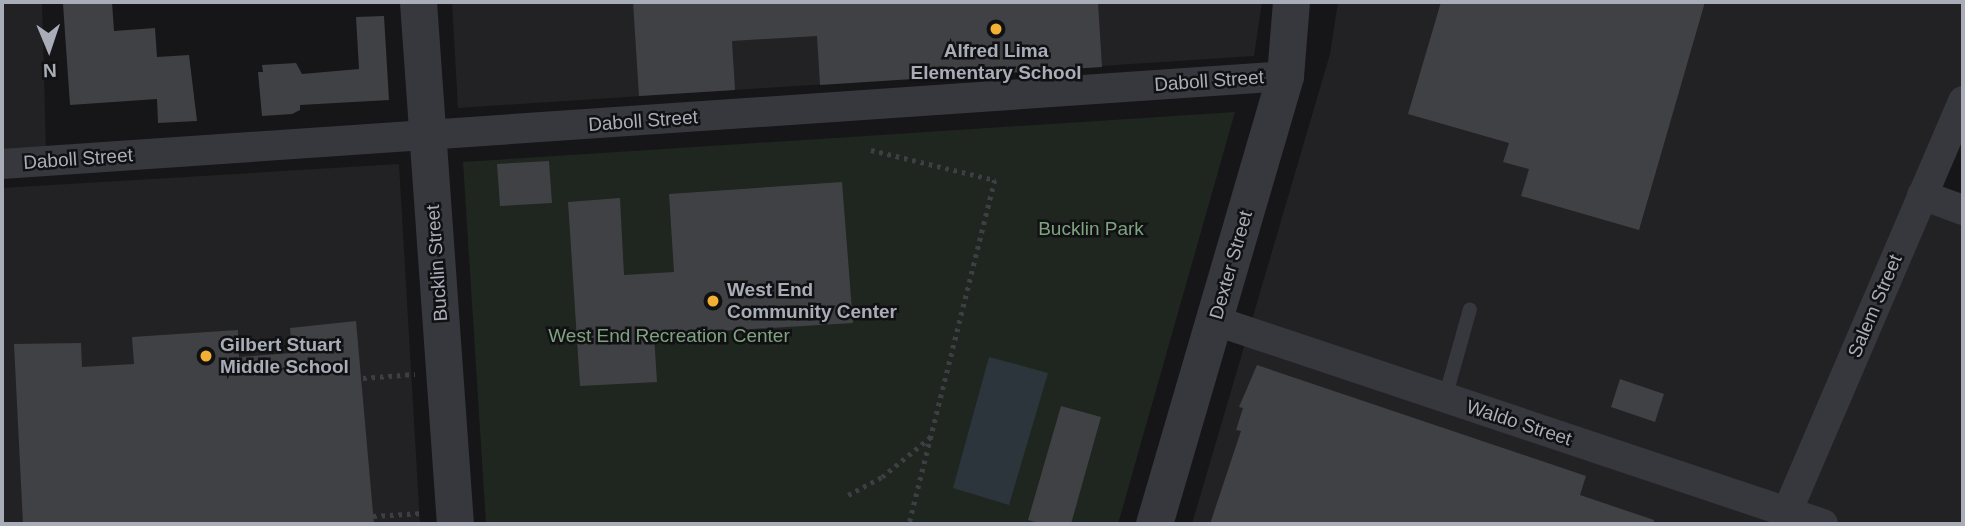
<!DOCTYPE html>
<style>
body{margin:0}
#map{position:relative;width:1965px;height:526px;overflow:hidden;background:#161618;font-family:Helvetica,sans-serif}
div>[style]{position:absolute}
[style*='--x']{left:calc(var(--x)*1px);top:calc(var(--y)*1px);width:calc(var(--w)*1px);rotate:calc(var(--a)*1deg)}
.built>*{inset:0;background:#222225}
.green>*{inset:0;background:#1e261f}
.water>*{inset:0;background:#2c353c}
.building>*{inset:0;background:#404145}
.path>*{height:4.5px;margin-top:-2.25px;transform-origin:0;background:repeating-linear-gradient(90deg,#3d3f44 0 3.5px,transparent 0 8.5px)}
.service>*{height:14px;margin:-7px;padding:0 7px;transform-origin:7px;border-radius:7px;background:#37383d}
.minor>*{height:30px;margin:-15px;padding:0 15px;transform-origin:15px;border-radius:15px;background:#37383d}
.tertiary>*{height:37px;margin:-18.5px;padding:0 18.5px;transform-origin:18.5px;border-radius:18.5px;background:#37383d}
.dots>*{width:19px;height:19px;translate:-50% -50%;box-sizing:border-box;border:4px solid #111113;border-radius:50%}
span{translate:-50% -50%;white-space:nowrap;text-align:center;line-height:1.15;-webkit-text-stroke:5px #111113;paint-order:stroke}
.poi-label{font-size:19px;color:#a8adb8;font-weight:700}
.left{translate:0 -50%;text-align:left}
.street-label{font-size:19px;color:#a8adb8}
.park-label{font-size:19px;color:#7fa381}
.frame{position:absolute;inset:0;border:4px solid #a8adb8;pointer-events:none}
.north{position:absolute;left:14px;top:14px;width:70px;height:70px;-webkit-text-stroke:5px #111113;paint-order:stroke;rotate:178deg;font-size:19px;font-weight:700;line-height:28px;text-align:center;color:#a8adb8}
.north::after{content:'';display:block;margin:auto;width:24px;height:32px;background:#a8adb8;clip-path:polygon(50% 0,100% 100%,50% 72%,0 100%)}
</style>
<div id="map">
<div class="built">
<div style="clip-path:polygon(2px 2px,42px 2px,46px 151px,2px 157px)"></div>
<div style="clip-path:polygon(452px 2px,1262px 2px,1254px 56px,458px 108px)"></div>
<div style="clip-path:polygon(1338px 2px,1963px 2px,1963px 82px,1921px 176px,1963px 206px,1963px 524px,1192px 524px,1330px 54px)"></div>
<div style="clip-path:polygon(399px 164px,420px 524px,2px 524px,2px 188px)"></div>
</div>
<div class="green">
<div style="clip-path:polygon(1235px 112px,1118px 524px,486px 524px,463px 162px)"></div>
</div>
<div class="water">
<div style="clip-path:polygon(989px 357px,1048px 373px,1009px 505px,953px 488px)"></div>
</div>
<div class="building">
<div style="clip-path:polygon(112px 2px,114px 31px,155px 28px,157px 57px,189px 55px,197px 121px,158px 123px,157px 99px,70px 105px,63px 4px)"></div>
<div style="clip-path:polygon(633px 2px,1098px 2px,1102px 67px,820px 85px,817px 36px,732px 41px,735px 90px,639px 96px)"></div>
<div style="clip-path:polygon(1441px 2px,1705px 2px,1639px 230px,1521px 196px,1529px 169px,1503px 162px,1509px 143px,1408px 114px)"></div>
<div style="clip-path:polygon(384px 16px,389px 100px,300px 105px,300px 110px,292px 114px,262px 116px,258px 72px,263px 72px,262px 65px,296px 63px,302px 74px,359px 69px,356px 17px)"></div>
<div style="clip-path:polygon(549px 161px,552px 203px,500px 206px,497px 164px)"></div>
<div style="clip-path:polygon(842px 182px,853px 323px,654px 335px,657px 382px,580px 386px,568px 202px,620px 198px,624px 275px,674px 272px,669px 194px)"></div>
<div style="clip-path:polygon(356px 321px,374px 524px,23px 524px,14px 344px,81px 343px,82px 367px,134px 364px,132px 337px,238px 330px,239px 357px,292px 353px,290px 328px)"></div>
<div style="clip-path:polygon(1257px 365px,1586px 476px,1580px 495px,1654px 520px,1653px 524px,1210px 524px,1241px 431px,1236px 430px,1243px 408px,1239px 407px)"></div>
<div style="clip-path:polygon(1620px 379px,1664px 394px,1655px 422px,1611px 407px)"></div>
<div style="clip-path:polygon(1061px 406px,1101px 417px,1071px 524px,1042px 524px,1028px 520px)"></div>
</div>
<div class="path">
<div style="--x:871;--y:150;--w:128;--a:13.6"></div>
<div style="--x:995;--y:180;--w:355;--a:104"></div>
<div style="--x:363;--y:378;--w:52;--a:-4.4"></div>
<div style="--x:848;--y:495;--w:38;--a:-28"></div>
<div style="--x:882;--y:477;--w:66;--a:-39.5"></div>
<div style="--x:373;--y:516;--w:50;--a:-3.4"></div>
</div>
<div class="service">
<div style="--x:1445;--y:398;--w:92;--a:-74.3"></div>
</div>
<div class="minor">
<div style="--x:2;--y:164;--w:1286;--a:-3.92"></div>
<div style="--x:1922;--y:195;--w:44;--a:20.1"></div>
<div style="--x:1216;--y:321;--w:640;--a:18.49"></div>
<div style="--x:1787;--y:512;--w:447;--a:-66.8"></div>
</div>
<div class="tertiary">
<div style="--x:418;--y:2;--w:523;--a:85.95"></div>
<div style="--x:1154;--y:524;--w:467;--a:-73.7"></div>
<div style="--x:1285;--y:76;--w:74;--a:-85.4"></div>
</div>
<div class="dots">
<div style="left:996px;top:29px;background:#f2b134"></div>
<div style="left:713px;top:301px;background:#f2b134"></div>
<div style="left:206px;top:356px;background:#f2b134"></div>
</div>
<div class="poi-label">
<span style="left:996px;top:62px">Alfred Lima<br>Elementary School</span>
<span class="left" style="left:727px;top:301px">West End<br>Community Center</span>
<span class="left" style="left:220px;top:356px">Gilbert Stuart<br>Middle School</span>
</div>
<div class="street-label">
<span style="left:1209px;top:81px;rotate:-4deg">Daboll Street</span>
<span style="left:643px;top:121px;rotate:-4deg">Daboll Street</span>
<span style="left:78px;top:159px;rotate:-4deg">Daboll Street</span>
<span style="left:437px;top:263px;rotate:-94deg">Bucklin Street</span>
<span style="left:1231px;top:265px;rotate:-74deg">Dexter Street</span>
<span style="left:1875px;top:306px;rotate:-67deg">Salem Street</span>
<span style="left:1519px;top:423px;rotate:18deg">Waldo Street</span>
</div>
<div class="park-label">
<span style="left:1091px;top:229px">Bucklin Park</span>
<span style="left:669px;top:336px">West End Recreation Center</span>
</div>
<div class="frame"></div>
<div class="north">N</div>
</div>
